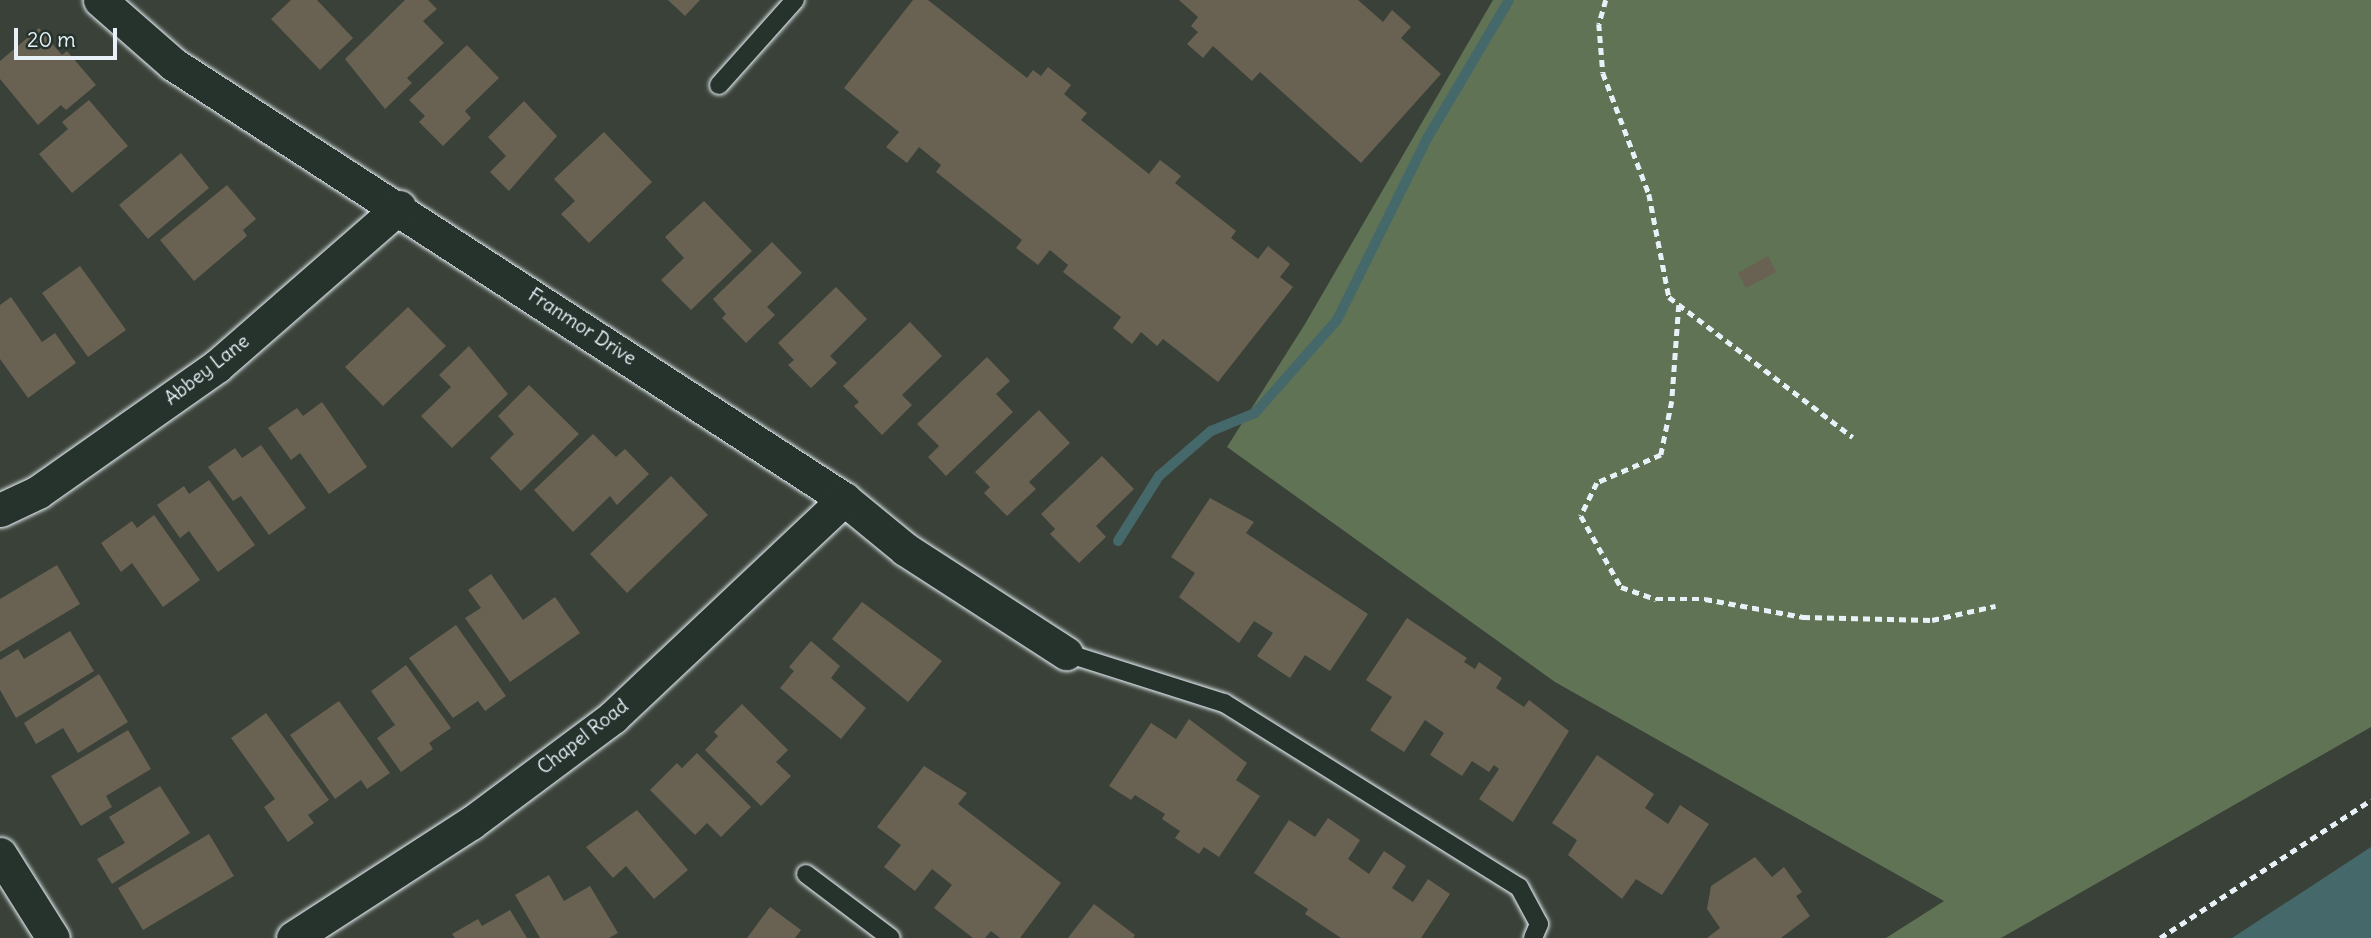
<!DOCTYPE html>
<style>
body{margin:0}
#map{position:relative;width:2371px;height:938px;overflow:hidden;background:#3a4138;font-family:Delius,sans-serif}
div>[style]{position:absolute}
[style*='--x']{left:calc(var(--x)*1px);top:calc(var(--y)*1px);width:calc(var(--w)*1px);rotate:calc(var(--a)*1deg)}
.green>*{inset:0;background:#617355}
.water>*{inset:0;background:#45686b}
.stream>*{height:10px;margin:-5px;padding:0 5px;transform-origin:5px;border-radius:5px;background:#45686b}
.building>*{inset:0;background:#696252}
.path>*{height:4.5px;margin-top:-2.25px;transform-origin:0;background:repeating-linear-gradient(90deg,#e8f1f8 0 7px,transparent 0 12px)}
.roads{filter:drop-shadow(0 0 2px #e8f1f8) drop-shadow(0 0 2px #e8f1f8)}
.service>*{height:18px;margin:-9px;padding:0 9px;transform-origin:9px;border-radius:9px;background:#26332d}
.minor>*{height:33px;margin:-16.5px;padding:0 16.5px;transform-origin:16.5px;border-radius:16.5px;background:#26332d}
span{translate:-50% -50%;white-space:nowrap;text-align:center;line-height:1.15;-webkit-text-stroke:5px #26332d;paint-order:stroke}
.street-label{font-size:19px;color:#e8f1f8}
.scale{position:absolute;left:14px;top:28px;width:103px;height:32px;box-sizing:border-box;border:4px solid #e8f1f8;border-top:0;padding-left:9px;font-size:21px;line-height:24px;white-space:nowrap;color:#e8f1f8;-webkit-text-stroke:5px #26332d;paint-order:stroke}
</style>
<div id="map">
<div class="green">
<div style="clip-path:polygon(1493px 0,2371px 0,2371px 727px,2001px 938px,1886px 938px,1944px 901px,1555px 682px,1227px 447px,1305px 324px)"></div>
</div>
<div class="water">
<div style="clip-path:polygon(2371px 847px,2371px 938px,2232px 938px)"></div>
</div>
<div class="stream">
<div style="--x:1118;--y:541;--w:77;--a:-57.8"></div>
<div style="--x:1159;--y:476;--w:69;--a:-40.9"></div>
<div style="--x:1211;--y:431;--w:48;--a:-22.2"></div>
<div style="--x:1255;--y:413;--w:124;--a:-48.6"></div>
<div style="--x:1337;--y:320;--w:204;--a:-63.6"></div>
<div style="--x:1428;--y:137;--w:159;--a:-59.4"></div>
</div>
<div class="building">
<div style="clip-path:polygon(291px 0,317px 0,353px 38px,320px 70px,271px 19px)"></div>
<div style="clip-path:polygon(428px 0,437px 9px,423px 21px,444px 43px,407px 78px,412px 83px,385px 109px,345px 59px,405px 0)"></div>
<div style="clip-path:polygon(668px 0,700px 0,685px 16px)"></div>
<div style="clip-path:polygon(913px 0,928px 0,1027px 78px,1033px 70px,1041px 76px,1048px 67px,1071px 85px,1064px 94px,1087px 113px,1081px 120px,1149px 174px,1160px 160px,1181px 176px,1175px 183px,1236px 231px,1231px 238px,1258px 259px,1268px 246px,1290px 264px,1280px 277px,1293px 287px,1218px 382px,1163px 339px,1157px 346px,1141px 332px,1132px 344px,1113px 328px,1121px 317px,1063px 272px,1068px 265px,1050px 250px,1038px 265px,1016px 248px,1022px 240px,936px 172px,941px 165px,919px 147px,907px 163px,886px 147px,899px 132px,844px 88px)"></div>
<div style="clip-path:polygon(1179px 0,1358px 0,1383px 22px,1392px 10px,1411px 27px,1401px 38px,1441px 74px,1361px 163px,1260px 72px,1252px 81px,1213px 46px,1203px 58px,1187px 44px,1198px 32px,1191px 26px,1198px 17px)"></div>
<div style="clip-path:polygon(39px 28px,62px 55px,67px 51px,96px 85px,66px 110px,61px 105px,38px 125px,0 79px,0 61px)"></div>
<div style="clip-path:polygon(467px 45px,499px 78px,465px 111px,471px 118px,443px 146px,419px 122px,425px 116px,409px 100px)"></div>
<div style="clip-path:polygon(89px 100px,128px 146px,72px 193px,39px 154px,68px 129px,62px 122px)"></div>
<div style="clip-path:polygon(524px 101px,557px 136px,509px 191px,490px 172px,506px 156px,488px 137px)"></div>
<div style="clip-path:polygon(604px 132px,652px 182px,589px 243px,561px 214px,575px 201px,554px 179px)"></div>
<div style="clip-path:polygon(181px 153px,209px 188px,148px 239px,119px 205px)"></div>
<div style="clip-path:polygon(227px 185px,256px 219px,243px 230px,247px 236px,194px 281px,160px 240px)"></div>
<div style="clip-path:polygon(704px 201px,752px 251px,691px 310px,661px 280px,684px 258px,665px 237px)"></div>
<div style="clip-path:polygon(772px 242px,802px 273px,767px 307px,775px 315px,746px 343px,722px 318px,726px 314px,713px 299px)"></div>
<div style="clip-path:polygon(1768px 256px,1776px 272px,1746px 288px,1738px 273px)"></div>
<div style="clip-path:polygon(80px 266px,126px 330px,88px 357px,42px 293px)"></div>
<div style="clip-path:polygon(836px 287px,867px 319px,830px 356px,837px 363px,811px 388px,788px 365px,794px 360px,778px 343px)"></div>
<div style="clip-path:polygon(11px 297px,42px 342px,55px 333px,76px 363px,28px 398px,0 359px,0 305px)"></div>
<div style="clip-path:polygon(408px 307px,446px 346px,383px 406px,345px 367px)"></div>
<div style="clip-path:polygon(910px 322px,942px 356px,902px 395px,912px 405px,882px 435px,854px 406px,859px 402px,843px 386px)"></div>
<div style="clip-path:polygon(469px 346px,508px 394px,452px 448px,421px 416px,451px 387px,439px 375px)"></div>
<div style="clip-path:polygon(987px 357px,1010px 381px,996px 394px,1013px 412px,946px 476px,928px 457px,939px 446px,917px 424px)"></div>
<div style="clip-path:polygon(529px 385px,579px 434px,521px 491px,490px 458px,514px 434px,498px 416px)"></div>
<div style="clip-path:polygon(322px 402px,367px 467px,329px 494px,300px 453px,291px 460px,268px 428px,297px 408px,303px 416px)"></div>
<div style="clip-path:polygon(1039px 410px,1070px 443px,1029px 482px,1036px 489px,1007px 516px,984px 493px,990px 487px,975px 472px)"></div>
<div style="clip-path:polygon(593px 434px,616px 457px,625px 449px,649px 474px,617px 505px,610px 496px,573px 532px,534px 490px)"></div>
<div style="clip-path:polygon(261px 445px,306px 508px,269px 535px,241px 496px,233px 501px,208px 467px,235px 448px,242px 458px)"></div>
<div style="clip-path:polygon(1102px 456px,1134px 489px,1096px 526px,1106px 537px,1079px 563px,1050px 534px,1055px 529px,1041px 514px)"></div>
<div style="clip-path:polygon(671px 476px,708px 515px,627px 593px,590px 554px)"></div>
<div style="clip-path:polygon(209px 480px,255px 545px,218px 572px,189px 531px,180px 538px,157px 505px,184px 486px,189px 494px)"></div>
<div style="clip-path:polygon(1210px 498px,1254px 522px,1246px 533px,1368px 614px,1330px 671px,1305px 655px,1290px 678px,1257px 656px,1273px 633px,1254px 621px,1239px 643px,1179px 597px,1195px 573px,1171px 557px)"></div>
<div style="clip-path:polygon(154px 515px,200px 580px,163px 607px,132px 563px,121px 572px,101px 543px,132px 521px,137px 528px)"></div>
<div style="clip-path:polygon(57px 565px,80px 604px,0 652px,0 599px)"></div>
<div style="clip-path:polygon(491px 574px,523px 620px,555px 597px,580px 633px,510px 682px,465px 618px,481px 608px,468px 590px)"></div>
<div style="clip-path:polygon(862px 602px,942px 661px,908px 702px,832px 639px)"></div>
<div style="clip-path:polygon(1407px 618px,1467px 658px,1464px 662px,1475px 669px,1479px 662px,1502px 678px,1496px 688px,1524px 707px,1529px 700px,1569px 731px,1513px 822px,1479px 799px,1499px 769px,1494px 765px,1489px 772px,1472px 761px,1462px 776px,1430px 755px,1444px 733px,1425px 720px,1404px 752px,1370px 730px,1392px 697px,1366px 680px)"></div>
<div style="clip-path:polygon(456px 625px,506px 696px,485px 711px,478px 701px,453px 718px,409px 658px)"></div>
<div style="clip-path:polygon(70px 631px,94px 671px,16px 718px,0 690px,0 660px,18px 649px,24px 659px)"></div>
<div style="clip-path:polygon(811px 641px,840px 666px,831px 678px,866px 708px,841px 739px,780px 688px,794px 671px,789px 667px)"></div>
<div style="clip-path:polygon(406px 665px,451px 728px,429px 743px,433px 749px,401px 772px,377px 738px,395px 725px,371px 691px)"></div>
<div style="clip-path:polygon(99px 674px,128px 722px,78px 753px,63px 728px,36px 744px,24px 723px)"></div>
<div style="clip-path:polygon(339px 701px,390px 773px,367px 789px,361px 780px,335px 799px,290px 735px)"></div>
<div style="clip-path:polygon(742px 704px,788px 750px,776px 762px,791px 776px,761px 806px,705px 750px,718px 736px,714px 732px)"></div>
<div style="clip-path:polygon(266px 713px,329px 800px,308px 815px,314px 823px,288px 842px,264px 807px,275px 799px,231px 738px)"></div>
<div style="clip-path:polygon(1189px 719px,1247px 763px,1236px 780px,1260px 796px,1219px 857px,1204px 847px,1199px 854px,1175px 838px,1180px 831px,1162px 819px,1165px 814px,1135px 795px,1131px 800px,1109px 786px,1151px 723px,1176px 739px)"></div>
<div style="clip-path:polygon(128px 730px,151px 769px,106px 796px,112px 807px,81px 826px,51px 776px)"></div>
<div style="clip-path:polygon(697px 753px,751px 807px,721px 837px,707px 823px,695px 835px,650px 790px,677px 763px,682px 768px)"></div>
<div style="clip-path:polygon(1597px 755px,1654px 794px,1645px 808px,1668px 824px,1680px 805px,1709px 824px,1662px 895px,1636px 879px,1622px 899px,1568px 855px,1577px 840px,1552px 823px)"></div>
<div style="clip-path:polygon(924px 766px,967px 793px,958px 804px,1061px 883px,1020px 938px,1000px 938px,991px 931px,985px 938px,973px 938px,934px 908px,952px 885px,932px 869px,915px 891px,884px 867px,901px 845px,877px 827px)"></div>
<div style="clip-path:polygon(160px 786px,190px 833px,112px 884px,97px 859px,125px 843px,109px 817px)"></div>
<div style="clip-path:polygon(637px 810px,688px 870px,654px 899px,626px 866px,613px 878px,586px 847px)"></div>
<div style="clip-path:polygon(1328px 818px,1360px 840px,1348px 859px,1369px 874px,1384px 851px,1406px 866px,1392px 888px,1413px 902px,1428px 879px,1450px 894px,1421px 938px,1341px 938px,1305px 914px,1308px 909px,1254px 873px,1289px 820px,1315px 837px)"></div>
<div style="clip-path:polygon(209px 834px,234px 876px,143px 930px,118px 888px)"></div>
<div style="clip-path:polygon(1755px 857px,1772px 877px,1784px 867px,1802px 892px,1796px 896px,1810px 916px,1781px 938px,1707px 938px,1720px 928px,1707px 909px,1711px 886px)"></div>
<div style="clip-path:polygon(549px 875px,564px 901px,590px 886px,618px 933px,609px 938px,540px 938px,515px 895px)"></div>
<div style="clip-path:polygon(1094px 904px,1135px 935px,1133px 938px,1068px 938px)"></div>
<div style="clip-path:polygon(770px 907px,801px 930px,795px 938px,747px 938px)"></div>
<div style="clip-path:polygon(510px 910px,527px 938px,455px 938px,452px 934px,478px 919px,482px 926px)"></div>
</div>
<div class="path">
<div style="--x:1606;--y:0;--w:25;--a:106"></div>
<div style="--x:1599;--y:24;--w:49;--a:85.3"></div>
<div style="--x:1603;--y:73;--w:129;--a:69.2"></div>
<div style="--x:1649;--y:194;--w:105;--a:79"></div>
<div style="--x:1669;--y:297;--w:231;--a:37.3"></div>
<div style="--x:1679;--y:305;--w:96;--a:94.2"></div>
<div style="--x:1672;--y:401;--w:55;--a:101.5"></div>
<div style="--x:1661;--y:455;--w:70;--a:156.4"></div>
<div style="--x:1597;--y:483;--w:37;--a:116"></div>
<div style="--x:1581;--y:516;--w:81;--a:60.6"></div>
<div style="--x:1621;--y:587;--w:37;--a:19"></div>
<div style="--x:1656;--y:599;--w:49;--a:0"></div>
<div style="--x:1705;--y:599;--w:100;--a:10.4"></div>
<div style="--x:1803;--y:617;--w:129;--a:1.3"></div>
<div style="--x:1932;--y:620;--w:65;--a:-12.5"></div>
<div style="--x:2160;--y:938;--w:252;--a:-33.2"></div>
</div>
<div class="roads">
<div class="service">
<div style="--x:719;--y:85;--w:114;--a:-48.2"></div>
<div style="--x:1066;--y:653;--w:166;--a:17.6"></div>
<div style="--x:1224;--y:703;--w:348;--a:32"></div>
<div style="--x:1519;--y:887;--w:42;--a:61.6"></div>
<div style="--x:1539;--y:924;--w:15;--a:113"></div>
<div style="--x:806;--y:874;--w:106;--a:37"></div>
</div>
<div class="minor">
<div style="--x:100;--y:0;--w:97;--a:41.2"></div>
<div style="--x:173;--y:64;--w:800;--a:32.95"></div>
<div style="--x:844;--y:499;--w:79;--a:39.3"></div>
<div style="--x:905;--y:549;--w:192;--a:32.9"></div>
<div style="--x:0;--y:510;--w:42;--a:-25.3"></div>
<div style="--x:38;--y:492;--w:219;--a:-35.1"></div>
<div style="--x:217;--y:366;--w:242;--a:-41.1"></div>
<div style="--x:0;--y:854;--w:99;--a:57.8"></div>
<div style="--x:293;--y:938;--w:212;--a:-32.9"></div>
<div style="--x:471;--y:823;--w:177;--a:-36.7"></div>
<div style="--x:613;--y:717;--w:318;--a:-43.3"></div>
</div>
</div>
<div class="street-label">
<span style="left:582px;top:327px;rotate:33deg">Franmor Drive</span>
<span style="left:207px;top:370px;rotate:-38deg">Abbey Lane</span>
<span style="left:583px;top:737px;rotate:-38deg">Chapel Road</span>
</div>
<div class="scale">20 m</div>
</div>
